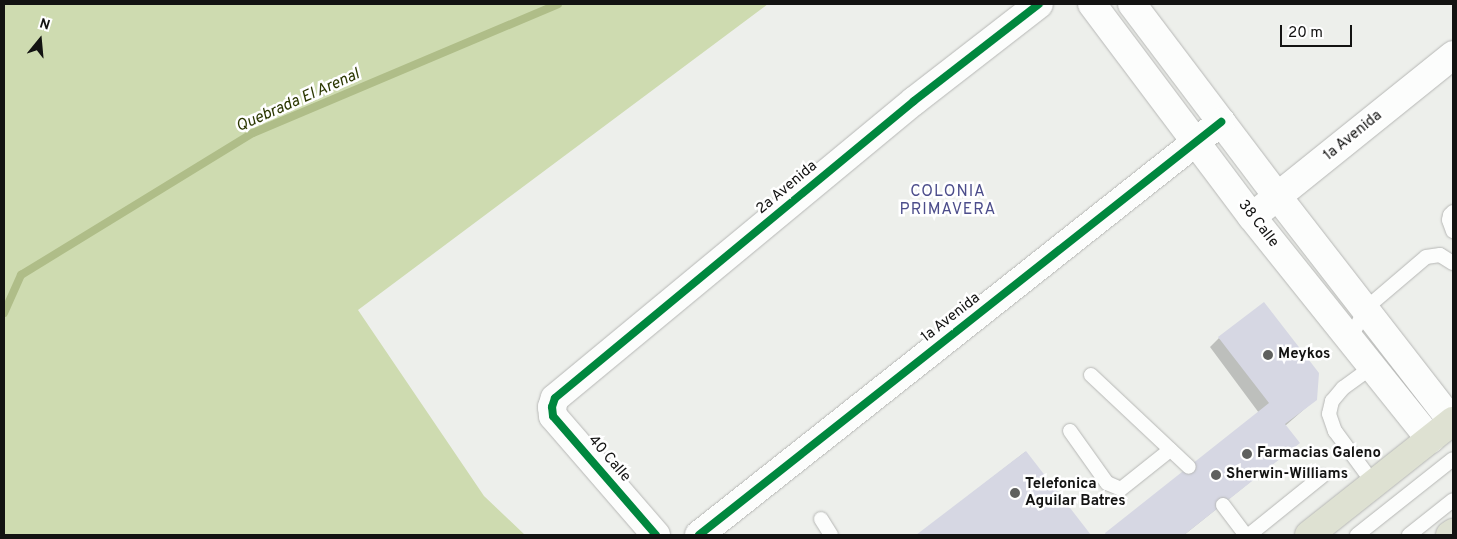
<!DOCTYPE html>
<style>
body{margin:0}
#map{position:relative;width:1457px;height:539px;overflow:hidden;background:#edefeb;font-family:Overpass,sans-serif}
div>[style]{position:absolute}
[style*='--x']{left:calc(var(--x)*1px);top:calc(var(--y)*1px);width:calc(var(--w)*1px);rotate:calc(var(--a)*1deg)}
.forest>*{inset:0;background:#cedbb0}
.shadow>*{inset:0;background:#0003}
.stream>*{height:8px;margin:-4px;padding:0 4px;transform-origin:4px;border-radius:4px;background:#afbd88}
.building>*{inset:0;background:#d6d7e3}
.roads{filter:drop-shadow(0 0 1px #b6b7b5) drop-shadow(0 0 1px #b6b7b5)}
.lane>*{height:14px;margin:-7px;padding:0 7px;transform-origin:7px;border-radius:7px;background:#fcfdfc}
.street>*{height:28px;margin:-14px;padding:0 14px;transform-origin:14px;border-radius:14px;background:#fcfdfc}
.highway>*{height:28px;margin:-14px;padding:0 14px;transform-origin:14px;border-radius:14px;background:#dee1d2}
.cycleway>*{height:8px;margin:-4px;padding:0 4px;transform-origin:4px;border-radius:4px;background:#00873e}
.dots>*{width:14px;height:14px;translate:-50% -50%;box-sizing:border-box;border:2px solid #fff;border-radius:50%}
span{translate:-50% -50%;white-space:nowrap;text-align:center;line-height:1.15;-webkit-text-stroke:5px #fff;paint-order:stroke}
.street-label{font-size:15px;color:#131312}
.poi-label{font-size:15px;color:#131312;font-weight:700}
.left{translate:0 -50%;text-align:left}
.water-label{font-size:16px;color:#2b3700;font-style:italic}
.neighbourhood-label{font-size:16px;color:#4c4d8b;letter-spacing:1px}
.frame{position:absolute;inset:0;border:5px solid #131312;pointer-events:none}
.north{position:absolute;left:15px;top:15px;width:50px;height:50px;-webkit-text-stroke:4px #fff;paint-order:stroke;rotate:17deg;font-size:14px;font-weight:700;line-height:20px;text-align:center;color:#131312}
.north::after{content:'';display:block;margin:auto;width:18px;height:22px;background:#131312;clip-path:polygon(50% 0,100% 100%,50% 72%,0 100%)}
.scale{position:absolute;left:1280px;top:25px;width:72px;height:22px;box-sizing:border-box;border:2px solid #131312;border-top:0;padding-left:6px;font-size:15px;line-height:18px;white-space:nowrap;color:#131312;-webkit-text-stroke:4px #fff;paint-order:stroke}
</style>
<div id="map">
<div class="forest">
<div style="clip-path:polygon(4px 4px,768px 4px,358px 310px,484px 496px,525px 535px,4px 535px)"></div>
</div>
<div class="shadow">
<div style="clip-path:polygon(1219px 338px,1316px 399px,1285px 426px,1299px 443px,1184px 535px,1104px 535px,1259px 413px,1210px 347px)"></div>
<div style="clip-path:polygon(1025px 452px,1090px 535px,918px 535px)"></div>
</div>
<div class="stream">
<div style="--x:4;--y:313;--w:42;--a:-65.9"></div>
<div style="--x:21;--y:275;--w:272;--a:-31.5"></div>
<div style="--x:253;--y:133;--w:331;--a:-22.9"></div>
</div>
<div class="building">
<div style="clip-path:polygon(1264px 302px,1319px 373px,1317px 400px,1285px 424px,1300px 443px,1184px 535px,1106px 535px,1105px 533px,1269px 403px,1218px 337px)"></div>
<div style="clip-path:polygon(1026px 451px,1091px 535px,916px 535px)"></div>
</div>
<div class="roads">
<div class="lane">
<div style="--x:1453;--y:212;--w:4;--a:135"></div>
<div style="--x:1450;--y:215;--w:5;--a:101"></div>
<div style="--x:1449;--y:220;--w:12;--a:70"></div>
<div style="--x:1350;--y:340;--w:34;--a:-64"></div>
<div style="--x:1365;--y:309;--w:80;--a:-40.4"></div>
<div style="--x:1426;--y:257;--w:14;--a:-8"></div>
<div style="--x:1440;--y:255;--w:15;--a:32"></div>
<div style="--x:1372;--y:367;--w:36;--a:144"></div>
<div style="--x:1343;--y:388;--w:17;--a:130"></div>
<div style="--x:1332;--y:401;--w:13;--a:103"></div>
<div style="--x:1329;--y:414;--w:18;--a:71"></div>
<div style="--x:1335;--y:431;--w:66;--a:53.7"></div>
<div style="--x:1091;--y:375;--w:134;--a:43.2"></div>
<div style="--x:1070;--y:431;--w:64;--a:54.6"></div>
<div style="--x:1107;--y:483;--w:15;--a:23"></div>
<div style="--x:1121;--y:489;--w:63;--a:-38.5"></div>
<div style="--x:1223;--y:505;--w:38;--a:53"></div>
<div style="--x:821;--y:519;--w:19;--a:58"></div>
<div style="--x:1249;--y:535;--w:94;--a:-38.9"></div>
<div style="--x:1357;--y:535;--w:122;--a:-38.4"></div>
<div style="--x:1409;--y:535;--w:56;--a:-38.5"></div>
</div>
<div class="street">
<div style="--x:1092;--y:4;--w:266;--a:53.1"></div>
<div style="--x:1252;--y:217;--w:285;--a:51.3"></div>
<div style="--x:1132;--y:4;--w:242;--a:52.9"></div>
<div style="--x:1278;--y:197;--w:284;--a:52.2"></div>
<div style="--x:1263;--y:208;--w:244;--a:-38.8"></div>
<div style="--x:656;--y:535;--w:157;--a:-130.9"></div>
<div style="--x:553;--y:416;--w:9;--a:-96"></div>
<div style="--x:552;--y:407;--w:9;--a:-72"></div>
<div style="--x:555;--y:398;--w:466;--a:-39.6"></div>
<div style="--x:914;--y:101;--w:158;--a:-37.8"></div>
<div style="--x:699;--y:535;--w:666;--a:-38.35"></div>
</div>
<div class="highway">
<div style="--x:1309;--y:535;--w:184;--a:-38.4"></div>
<div style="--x:1450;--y:535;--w:4;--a:-34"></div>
</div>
</div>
<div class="cycleway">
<div style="--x:656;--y:535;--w:157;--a:-130.9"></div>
<div style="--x:553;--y:416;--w:9;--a:-96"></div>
<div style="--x:552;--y:407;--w:9;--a:-72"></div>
<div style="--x:555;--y:398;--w:466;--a:-39.6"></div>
<div style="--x:914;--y:101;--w:158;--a:-37.8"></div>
<div style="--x:699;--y:535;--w:666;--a:-38.35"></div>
</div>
<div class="dots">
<div style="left:1268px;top:355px;background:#5f605e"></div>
<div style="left:1247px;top:454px;background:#5f605e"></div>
<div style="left:1216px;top:475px;background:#5f605e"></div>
<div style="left:1015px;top:493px;background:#5f605e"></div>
</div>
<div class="street-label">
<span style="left:1353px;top:136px;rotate:-39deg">1a Avenida</span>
<span style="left:787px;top:188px;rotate:-40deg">2a Avenida</span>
<span style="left:1258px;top:224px;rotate:52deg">38 Calle</span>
<span style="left:951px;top:318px;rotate:-38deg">1a Avenida</span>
<span style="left:609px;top:459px;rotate:49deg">40 Calle</span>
</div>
<div class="poi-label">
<span class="left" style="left:1278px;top:355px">Meykos</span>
<span class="left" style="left:1257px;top:454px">Farmacias Galeno</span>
<span class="left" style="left:1226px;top:475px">Sherwin-Williams</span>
<span class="left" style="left:1025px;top:493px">Telefonica<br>Aguilar Batres</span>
</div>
<div class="water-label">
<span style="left:298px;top:101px;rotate:-24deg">Quebrada El Arenal</span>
</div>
<div class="neighbourhood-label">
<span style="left:948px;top:201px">COLONIA<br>PRIMAVERA</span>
</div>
<div class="frame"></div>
<div class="north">N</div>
<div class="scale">20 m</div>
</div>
